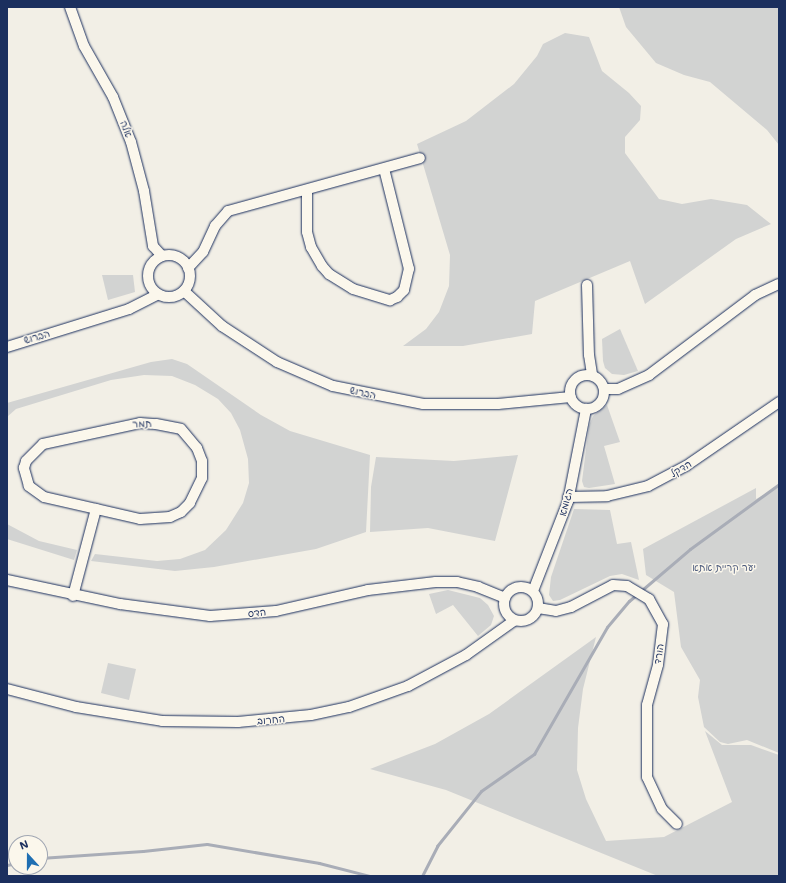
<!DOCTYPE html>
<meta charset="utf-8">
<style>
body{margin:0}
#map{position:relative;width:786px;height:883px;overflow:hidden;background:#f2efe6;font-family:Mali,"Playpen Sans Hebrew",sans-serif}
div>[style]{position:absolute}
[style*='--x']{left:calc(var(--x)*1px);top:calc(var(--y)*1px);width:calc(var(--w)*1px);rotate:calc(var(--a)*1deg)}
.green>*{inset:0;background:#d2d3d2}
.stream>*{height:3px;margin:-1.5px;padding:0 1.5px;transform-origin:1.5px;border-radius:1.5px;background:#a9adb7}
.roads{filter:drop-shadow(0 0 1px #1b2f5e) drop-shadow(0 0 1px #1b2f5e)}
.minor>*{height:10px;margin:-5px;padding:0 5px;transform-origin:5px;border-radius:5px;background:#fbf7ec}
.minor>.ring{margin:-5px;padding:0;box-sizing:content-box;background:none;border:10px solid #fbf7ec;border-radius:50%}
span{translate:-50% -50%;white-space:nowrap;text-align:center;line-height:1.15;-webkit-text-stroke:3px #fbf7ec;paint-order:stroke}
.street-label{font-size:10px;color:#1b2f5e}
.park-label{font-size:10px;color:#49587b}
.frame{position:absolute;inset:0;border:8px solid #1b2f5e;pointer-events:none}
.north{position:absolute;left:8px;top:835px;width:40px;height:40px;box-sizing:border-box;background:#fbf7ec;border:1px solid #a1a7b3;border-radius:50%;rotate:339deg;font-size:11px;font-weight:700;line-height:16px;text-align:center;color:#1b2f5e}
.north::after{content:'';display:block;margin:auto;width:14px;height:18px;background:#1f6fb2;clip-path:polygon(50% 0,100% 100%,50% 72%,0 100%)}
</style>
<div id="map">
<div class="green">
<div style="clip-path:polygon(619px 7px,779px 7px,779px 145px,767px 130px,710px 82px,684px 75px,656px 63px,626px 27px)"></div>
<div style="clip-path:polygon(565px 33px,589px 37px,602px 71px,629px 93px,641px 106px,640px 120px,625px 137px,625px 153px,659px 199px,682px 204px,711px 199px,747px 205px,771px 224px,736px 239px,645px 304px,630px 261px,535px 301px,532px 334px,463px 346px,403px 346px,426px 329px,439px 312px,449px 286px,450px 255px,417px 144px,466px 121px,514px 84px,537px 56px,543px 44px)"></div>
<div style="clip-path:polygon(102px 275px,133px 275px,135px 292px,108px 300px)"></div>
<div style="clip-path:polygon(620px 329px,638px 371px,624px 375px,612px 374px,605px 368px,603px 361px,602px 339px)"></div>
<div style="clip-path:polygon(172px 359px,187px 364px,261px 415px,290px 431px,370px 455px,366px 532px,316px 549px,214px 567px,175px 571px,91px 561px,95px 554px,157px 561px,180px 559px,205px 550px,226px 530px,243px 503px,249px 483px,248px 459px,240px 430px,231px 413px,218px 399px,195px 385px,172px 376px,144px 375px,111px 380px,16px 409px,7px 417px,7px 403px,151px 362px)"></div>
<div style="clip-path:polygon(607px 405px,620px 442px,604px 446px,615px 484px,589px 488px,584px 487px,582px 481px,589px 426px,593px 416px)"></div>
<div style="clip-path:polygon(518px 455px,495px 541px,428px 528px,370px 532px,371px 487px,376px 457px,454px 461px)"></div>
<div style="clip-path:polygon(779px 487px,779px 753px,747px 740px,728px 744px,720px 742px,704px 727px,698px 697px,700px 680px,681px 647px,674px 592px,646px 575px,643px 549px,756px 488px,756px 499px)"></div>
<div style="clip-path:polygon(574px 509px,610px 510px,617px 544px,631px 542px,639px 580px,622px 574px,610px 576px,560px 600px,553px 601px,549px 595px,551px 577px)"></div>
<div style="clip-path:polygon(7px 524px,39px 541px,77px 550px,74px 560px,7px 539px)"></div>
<div style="clip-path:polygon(448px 590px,480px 598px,488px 605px,494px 616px,491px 625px,478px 636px,453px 605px,436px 614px,429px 594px)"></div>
<div style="clip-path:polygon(596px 637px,583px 689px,578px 728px,577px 770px,586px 799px,606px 841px,664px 837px,732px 802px,705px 731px,722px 745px,751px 745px,779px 755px,779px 876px,658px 876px,446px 790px,370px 769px,435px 744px,489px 714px)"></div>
<div style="clip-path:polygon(108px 663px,136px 669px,129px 700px,101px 693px)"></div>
</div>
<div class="stream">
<div style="--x:40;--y:858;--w:103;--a:-3.9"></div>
<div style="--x:143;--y:851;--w:64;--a:-6.2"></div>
<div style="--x:207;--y:844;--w:114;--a:9.6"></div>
<div style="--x:319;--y:863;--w:53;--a:14.3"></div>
<div style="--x:7;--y:865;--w:9;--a:-13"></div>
<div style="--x:422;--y:876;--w:34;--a:-63"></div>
<div style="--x:437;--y:846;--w:70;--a:-51.3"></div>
<div style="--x:481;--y:791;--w:65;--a:-34.9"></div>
<div style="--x:534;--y:754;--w:146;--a:-60.1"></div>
<div style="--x:607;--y:627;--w:34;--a:-50"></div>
<div style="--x:629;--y:601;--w:80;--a:-40.4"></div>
<div style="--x:690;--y:549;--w:110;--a:-36.1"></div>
</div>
<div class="roads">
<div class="minor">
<div style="--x:70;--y:7;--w:41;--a:70.3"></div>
<div style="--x:84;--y:46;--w:59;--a:60.4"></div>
<div style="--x:113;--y:97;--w:48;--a:68.2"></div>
<div style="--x:131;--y:142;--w:51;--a:75.1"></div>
<div style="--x:144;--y:191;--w:56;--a:80.7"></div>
<div style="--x:153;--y:246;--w:13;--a:48"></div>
<div style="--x:307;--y:190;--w:42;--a:90"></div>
<div style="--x:307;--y:232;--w:16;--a:75"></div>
<div style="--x:311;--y:247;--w:22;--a:60"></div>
<div style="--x:322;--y:266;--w:11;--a:49"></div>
<div style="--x:329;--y:274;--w:28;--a:32"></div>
<div style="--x:353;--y:289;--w:39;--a:17"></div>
<div style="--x:390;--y:300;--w:8;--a:-23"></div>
<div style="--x:397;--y:297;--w:10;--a:-45"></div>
<div style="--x:404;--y:290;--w:22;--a:-77"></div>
<div style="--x:409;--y:269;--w:103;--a:-104"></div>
<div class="ring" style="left:148px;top:255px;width:32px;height:32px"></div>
<div style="--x:188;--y:268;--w:22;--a:-47"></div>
<div style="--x:203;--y:252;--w:29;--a:-65"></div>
<div style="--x:215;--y:226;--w:20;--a:-49"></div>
<div style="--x:228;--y:211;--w:199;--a:-15.4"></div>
<div style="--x:587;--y:285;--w:70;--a:88.4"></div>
<div style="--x:589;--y:355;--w:20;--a:81"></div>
<div style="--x:184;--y:291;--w:52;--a:42.6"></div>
<div style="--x:222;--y:326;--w:66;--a:33.2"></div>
<div style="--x:277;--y:362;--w:61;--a:23.2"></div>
<div style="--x:333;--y:386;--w:92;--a:11.3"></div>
<div style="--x:423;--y:404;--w:75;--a:0"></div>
<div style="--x:498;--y:404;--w:73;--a:-5.5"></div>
<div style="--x:7;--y:347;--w:128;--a:-17.3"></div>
<div style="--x:129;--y:309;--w:31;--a:-27"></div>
<div class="ring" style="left:570px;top:375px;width:24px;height:24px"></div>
<div style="--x:604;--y:389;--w:14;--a:0"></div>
<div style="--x:618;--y:389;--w:34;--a:-24"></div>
<div style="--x:649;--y:375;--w:133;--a:-37"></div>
<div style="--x:755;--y:295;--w:26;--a:-25"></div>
<div style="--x:140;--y:423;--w:16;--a:4"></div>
<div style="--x:156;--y:424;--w:25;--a:11"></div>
<div style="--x:181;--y:429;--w:25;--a:50"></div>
<div style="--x:197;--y:448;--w:14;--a:69"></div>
<div style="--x:202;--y:461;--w:17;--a:90"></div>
<div style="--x:202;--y:478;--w:28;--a:116"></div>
<div style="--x:190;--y:503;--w:13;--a:135"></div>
<div style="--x:181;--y:512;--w:12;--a:156"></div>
<div style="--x:170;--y:517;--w:30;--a:176"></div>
<div style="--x:140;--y:519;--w:98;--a:-167.1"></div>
<div style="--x:44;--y:497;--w:19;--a:-144"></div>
<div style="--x:29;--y:486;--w:19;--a:-106"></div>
<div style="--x:24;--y:468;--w:7;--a:-74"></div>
<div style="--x:26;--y:461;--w:24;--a:-45"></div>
<div style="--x:43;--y:444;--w:99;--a:-12.2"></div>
<div style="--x:568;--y:497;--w:39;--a:-1"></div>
<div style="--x:607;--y:496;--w:42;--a:-13.7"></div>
<div style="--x:648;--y:486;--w:43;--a:-27.8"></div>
<div style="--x:686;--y:466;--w:113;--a:-34.5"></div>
<div style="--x:7;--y:580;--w:116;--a:12"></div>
<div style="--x:120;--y:604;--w:91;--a:7.6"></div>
<div style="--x:210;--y:616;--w:66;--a:-4.3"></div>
<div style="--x:276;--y:611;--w:94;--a:-12.9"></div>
<div style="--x:368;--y:590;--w:68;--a:-6.7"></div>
<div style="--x:436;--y:582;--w:21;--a:0"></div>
<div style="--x:457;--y:582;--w:22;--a:13"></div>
<div style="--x:478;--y:587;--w:29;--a:22"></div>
<div class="ring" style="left:504px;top:587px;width:24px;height:24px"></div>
<div style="--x:533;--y:591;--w:97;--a:-68.7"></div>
<div style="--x:568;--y:501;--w:94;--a:-78.9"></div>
<div style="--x:73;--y:596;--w:90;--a:-75.2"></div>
<div style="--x:538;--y:608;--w:18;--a:9"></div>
<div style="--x:556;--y:611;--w:16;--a:-15"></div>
<div style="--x:571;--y:607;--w:47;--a:-27.6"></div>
<div style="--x:613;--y:585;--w:14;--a:4"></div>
<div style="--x:627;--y:586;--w:26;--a:31"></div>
<div style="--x:649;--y:599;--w:29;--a:61"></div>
<div style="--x:663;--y:624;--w:41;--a:97"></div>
<div style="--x:658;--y:665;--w:41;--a:105.4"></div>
<div style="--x:647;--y:705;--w:72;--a:90"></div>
<div style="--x:647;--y:777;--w:35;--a:65"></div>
<div style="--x:662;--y:809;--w:21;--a:45"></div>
<div style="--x:7;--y:689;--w:71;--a:14.6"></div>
<div style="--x:76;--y:707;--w:87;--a:9.2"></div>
<div style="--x:162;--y:721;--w:76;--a:0.8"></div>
<div style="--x:238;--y:722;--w:73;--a:-5.5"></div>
<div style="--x:311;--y:715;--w:39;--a:-12"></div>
<div style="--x:349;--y:707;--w:63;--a:-19.6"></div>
<div style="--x:408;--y:686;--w:66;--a:-28.1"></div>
<div style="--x:466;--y:655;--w:60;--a:-35.5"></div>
</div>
</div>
<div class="street-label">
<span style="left:126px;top:129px;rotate:69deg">אלה</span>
<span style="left:37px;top:337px;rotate:-17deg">הברוש</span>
<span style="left:363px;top:393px;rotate:12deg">הברוש</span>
<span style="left:142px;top:424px;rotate:-2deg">תמר</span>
<span style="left:681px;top:469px;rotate:-31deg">הדקל</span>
<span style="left:566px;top:502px;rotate:-75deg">הגומא</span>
<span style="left:257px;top:613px;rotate:-7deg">הדס</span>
<span style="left:659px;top:654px;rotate:-81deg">הורד</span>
<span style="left:271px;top:720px;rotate:-5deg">החרוב</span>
</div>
<div class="park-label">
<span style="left:724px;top:568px">יער קריית אתא</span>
</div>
<div class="frame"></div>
<div class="north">N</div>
</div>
